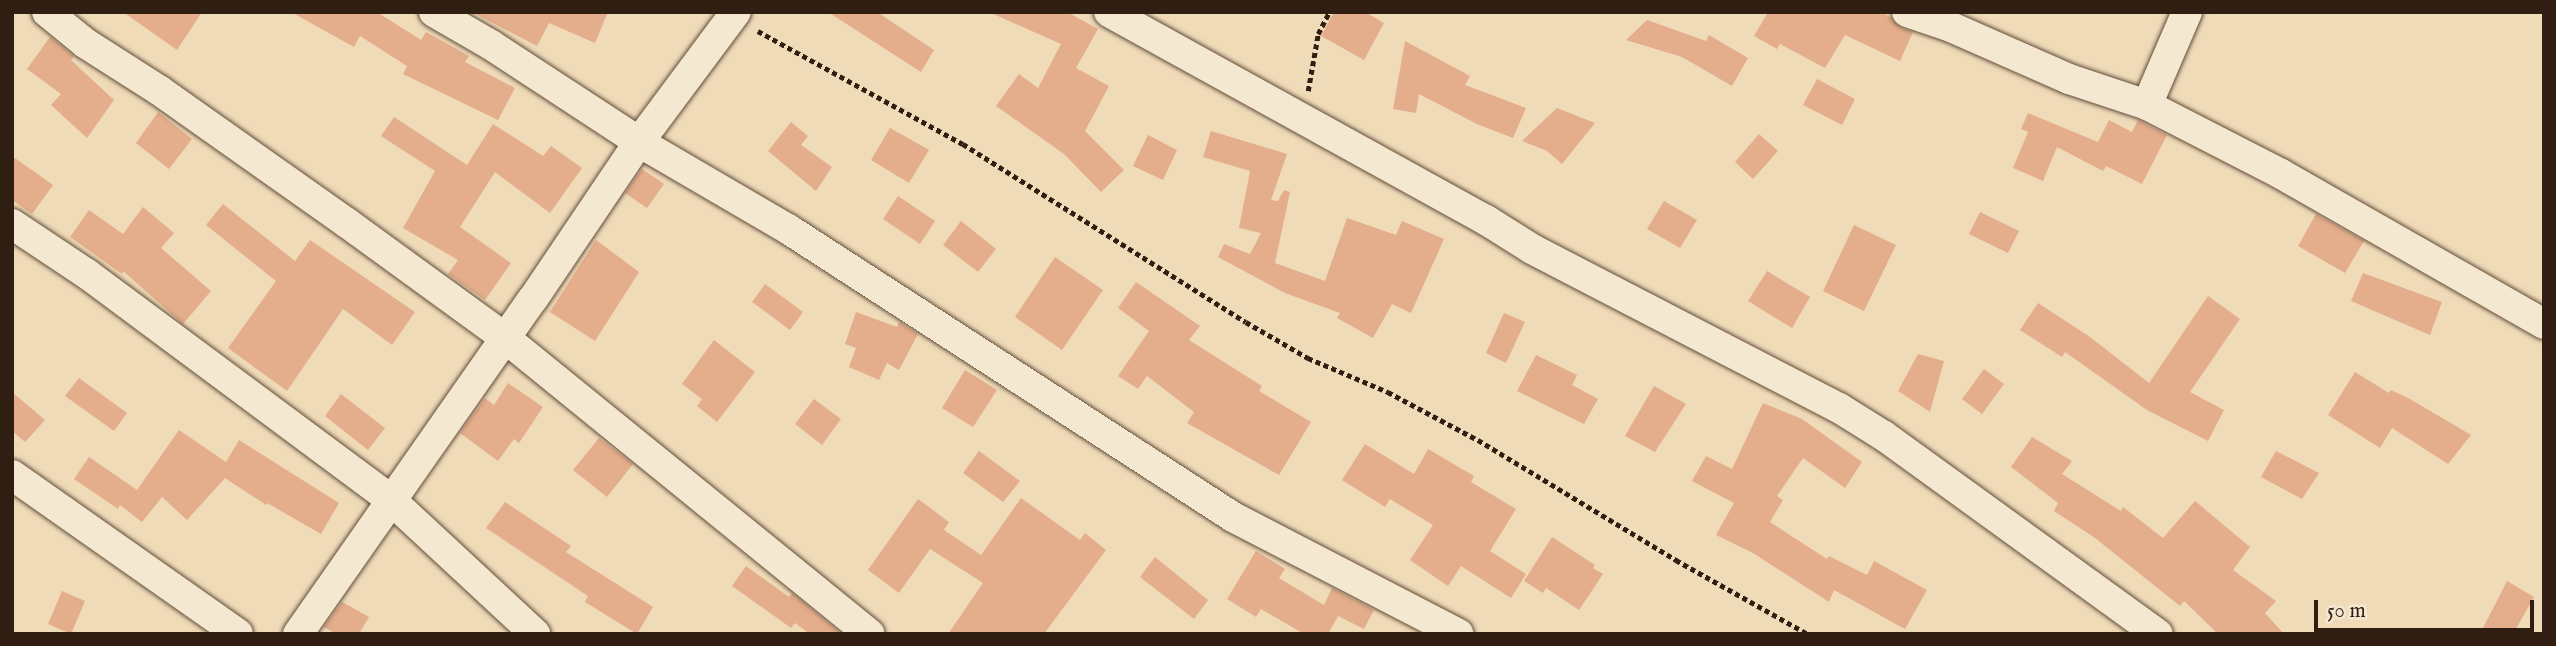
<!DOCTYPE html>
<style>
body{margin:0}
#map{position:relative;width:2556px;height:646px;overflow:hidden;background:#f0dbb8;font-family:"IM FELL English",serif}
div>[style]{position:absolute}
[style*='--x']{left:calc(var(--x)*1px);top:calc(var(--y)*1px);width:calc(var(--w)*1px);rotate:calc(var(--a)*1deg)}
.building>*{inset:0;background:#e4ad8b}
.path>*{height:4.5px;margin-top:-2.25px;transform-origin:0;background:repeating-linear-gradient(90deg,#311e12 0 5px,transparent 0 8.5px)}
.roads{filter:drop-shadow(0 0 2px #614d3c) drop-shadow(0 0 2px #614d3c)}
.minor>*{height:30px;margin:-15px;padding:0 15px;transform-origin:15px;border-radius:15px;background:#f5e8d1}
span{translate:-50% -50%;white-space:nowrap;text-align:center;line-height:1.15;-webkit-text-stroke:6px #f5e8d1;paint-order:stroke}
.frame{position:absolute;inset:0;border:14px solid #311e12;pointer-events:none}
.scale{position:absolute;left:2314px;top:600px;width:220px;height:32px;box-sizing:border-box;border:4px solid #311e12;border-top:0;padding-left:9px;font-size:21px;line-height:24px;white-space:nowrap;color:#311e12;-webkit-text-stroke:5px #f5e8d1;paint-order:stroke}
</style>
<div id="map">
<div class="building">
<div style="clip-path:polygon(123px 12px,202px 12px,177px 50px)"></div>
<div style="clip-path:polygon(291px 12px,377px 12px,421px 40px,426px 32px,469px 56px,465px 62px,515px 88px,498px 120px,403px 74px,407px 66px,360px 36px,354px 47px)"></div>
<div style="clip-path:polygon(472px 12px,608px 12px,595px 43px,549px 23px,537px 46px)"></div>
<div style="clip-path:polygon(828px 12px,877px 12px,934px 50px,921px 72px)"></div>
<div style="clip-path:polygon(989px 12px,1067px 12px,1098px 29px,1076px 68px,1109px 86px,1085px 131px,1124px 170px,1101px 192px,1064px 154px,996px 106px,1019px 74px,1038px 88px,1061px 44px)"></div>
<div style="clip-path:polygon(1334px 12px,1365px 12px,1384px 23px,1364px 60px,1321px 36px)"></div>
<div style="clip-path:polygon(1768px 12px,1881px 12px,1890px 17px,1901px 28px,1913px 32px,1900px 61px,1845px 35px,1825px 68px,1780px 44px,1777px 49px,1754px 36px)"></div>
<div style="clip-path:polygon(1647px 20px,1706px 41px,1709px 35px,1748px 58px,1732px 86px,1682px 57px,1626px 40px)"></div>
<div style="clip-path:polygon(50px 37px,74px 56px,71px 60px,114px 100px,87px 138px,51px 105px,61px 94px,27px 69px)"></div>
<div style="clip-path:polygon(1405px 41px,1470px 76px,1465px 85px,1526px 108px,1513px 138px,1477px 124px,1419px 94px,1416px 113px,1393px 109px)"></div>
<div style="clip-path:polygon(1817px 79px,1855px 99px,1842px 125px,1803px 105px)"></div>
<div style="clip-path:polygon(1557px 108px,1595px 123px,1562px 164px,1547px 151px,1522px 141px)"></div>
<div style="clip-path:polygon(158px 112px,192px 139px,169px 169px,136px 143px)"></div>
<div style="clip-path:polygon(2028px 113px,2098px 142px,2109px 120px,2132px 132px,2138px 120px,2167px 135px,2142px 184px,2106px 166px,2103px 171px,2057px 147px,2043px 181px,2013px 168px,2028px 132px,2021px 129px)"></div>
<div style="clip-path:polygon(394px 117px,467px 165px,493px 124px,543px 156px,551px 146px,582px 168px,550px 213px,495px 172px,460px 227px,511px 263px,485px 300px,448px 274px,458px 260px,403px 228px,435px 171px,381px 136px)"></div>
<div style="clip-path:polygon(791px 122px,808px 136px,801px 145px,832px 167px,816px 191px,768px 151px)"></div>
<div style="clip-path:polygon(890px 128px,929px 150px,909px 183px,871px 160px)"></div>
<div style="clip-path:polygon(1211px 131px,1287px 154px,1271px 200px,1278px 201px,1284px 190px,1290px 192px,1275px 263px,1325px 281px,1347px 218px,1396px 235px,1402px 221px,1444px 239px,1411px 313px,1392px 304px,1373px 338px,1337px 318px,1340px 313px,1285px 293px,1218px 257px,1224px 244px,1250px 254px,1261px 233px,1239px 228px,1250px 171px,1203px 157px)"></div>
<div style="clip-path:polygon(1759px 134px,1778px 151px,1753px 179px,1735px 162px)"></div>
<div style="clip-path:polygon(1148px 135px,1177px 150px,1163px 180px,1133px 166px)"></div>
<div style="clip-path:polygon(12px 156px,53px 185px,32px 214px,12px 200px)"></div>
<div style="clip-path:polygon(642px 169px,664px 184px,647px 208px,625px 193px)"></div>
<div style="clip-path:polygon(898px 196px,935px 221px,920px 244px,883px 219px)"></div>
<div style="clip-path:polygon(1664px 201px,1697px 220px,1680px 248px,1647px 229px)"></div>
<div style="clip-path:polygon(223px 204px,295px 261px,310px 240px,415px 312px,392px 345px,343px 309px,287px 391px,228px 348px,276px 281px,206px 225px)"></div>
<div style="clip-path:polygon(143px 207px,174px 233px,161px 248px,211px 291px,183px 324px,123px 271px,122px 274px,70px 237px,89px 210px,123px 234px)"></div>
<div style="clip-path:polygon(1980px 212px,2019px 231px,2008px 253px,1969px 234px)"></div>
<div style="clip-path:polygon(2316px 214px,2364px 241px,2345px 273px,2298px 246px)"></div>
<div style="clip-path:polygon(961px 221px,996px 249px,978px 272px,943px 245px)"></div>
<div style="clip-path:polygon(1854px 225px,1896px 245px,1864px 311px,1823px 291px)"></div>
<div style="clip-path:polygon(596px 240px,639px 272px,595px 341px,550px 312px)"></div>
<div style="clip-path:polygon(1055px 257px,1103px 290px,1062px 350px,1015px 317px)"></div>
<div style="clip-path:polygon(1767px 271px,1810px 297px,1792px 328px,1748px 301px)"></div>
<div style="clip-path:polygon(2363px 273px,2442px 302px,2430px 335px,2351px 301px)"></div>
<div style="clip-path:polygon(1136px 282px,1200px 326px,1189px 340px,1262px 386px,1259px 391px,1311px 422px,1279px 475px,1187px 423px,1194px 412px,1147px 376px,1138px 389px,1118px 376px,1149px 331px,1118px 308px)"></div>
<div style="clip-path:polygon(765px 284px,803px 312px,790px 330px,752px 302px)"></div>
<div style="clip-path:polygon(2208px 296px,2240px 319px,2190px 392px,2224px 410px,2208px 441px,2147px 410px,2065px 352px,2062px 357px,2020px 330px,2038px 303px,2090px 337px,2149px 383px)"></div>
<div style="clip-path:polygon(856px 312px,897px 327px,899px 322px,918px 334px,899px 370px,887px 363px,879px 380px,849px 367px,856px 348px,845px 344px)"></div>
<div style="clip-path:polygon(1504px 313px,1525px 322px,1506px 363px,1486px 353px)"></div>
<div style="clip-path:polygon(714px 340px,755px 372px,717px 422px,697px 406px,702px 399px,682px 384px)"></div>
<div style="clip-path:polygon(1918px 354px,1944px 361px,1930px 412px,1898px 391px)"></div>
<div style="clip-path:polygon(1536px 355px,1577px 375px,1572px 385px,1598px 399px,1584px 424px,1517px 391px)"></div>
<div style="clip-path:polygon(1984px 369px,2004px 384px,1982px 414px,1962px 399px)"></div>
<div style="clip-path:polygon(965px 370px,997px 390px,973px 427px,942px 408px)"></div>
<div style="clip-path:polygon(2355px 372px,2389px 393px,2391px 390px,2410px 399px,2471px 435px,2448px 464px,2392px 428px,2380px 448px,2328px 415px)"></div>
<div style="clip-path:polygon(79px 378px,127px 413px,114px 431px,65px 396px)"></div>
<div style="clip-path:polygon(508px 383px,543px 407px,519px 443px,514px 439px,498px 461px,460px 433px,485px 398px,494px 405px)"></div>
<div style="clip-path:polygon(1654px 386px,1686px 404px,1655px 452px,1625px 436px)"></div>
<div style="clip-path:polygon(12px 392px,45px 420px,25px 442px,12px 431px)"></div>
<div style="clip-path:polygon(341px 394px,385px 428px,368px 450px,325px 416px)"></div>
<div style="clip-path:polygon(814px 399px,841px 419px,822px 445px,795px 424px)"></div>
<div style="clip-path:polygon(1763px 403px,1802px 419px,1862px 462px,1845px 488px,1803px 458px,1777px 496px,1783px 500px,1770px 522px,1827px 559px,1829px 556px,1867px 575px,1874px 561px,1927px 590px,1905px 629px,1834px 590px,1829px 602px,1753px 553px,1716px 535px,1734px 503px,1692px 481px,1706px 456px,1732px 469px)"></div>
<div style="clip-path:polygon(179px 430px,226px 462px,239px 440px,339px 503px,321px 534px,267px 503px,266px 505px,225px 478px,187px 520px,162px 497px,142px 522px,120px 505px,118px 509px,74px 479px,89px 457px,137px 490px)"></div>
<div style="clip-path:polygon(2032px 437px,2072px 461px,2062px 474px,2121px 511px,2123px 507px,2163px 538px,2195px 501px,2250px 547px,2233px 570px,2276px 601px,2265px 613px,2284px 634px,2218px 634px,2184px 601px,2180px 606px,2095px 538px,2054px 511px,2058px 503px,2011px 467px)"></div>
<div style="clip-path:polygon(599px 438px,633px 464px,607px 497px,573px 470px)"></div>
<div style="clip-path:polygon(1365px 444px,1414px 474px,1428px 449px,1474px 476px,1471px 482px,1516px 509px,1490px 551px,1526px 574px,1511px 598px,1461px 566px,1448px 586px,1410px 560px,1433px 525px,1390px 499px,1385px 507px,1342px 480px)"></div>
<div style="clip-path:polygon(979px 451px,1020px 481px,1003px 502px,963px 473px)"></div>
<div style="clip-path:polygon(2276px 451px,2319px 473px,2302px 499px,2261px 477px)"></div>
<div style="clip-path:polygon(1021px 498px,1080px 540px,1085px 533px,1106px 550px,1044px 634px,948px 634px,983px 583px,930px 549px,899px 593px,868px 570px,918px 499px,949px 522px,944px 530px,981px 555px)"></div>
<div style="clip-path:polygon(505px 502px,571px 546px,566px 552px,653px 607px,637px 634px,585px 602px,588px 596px,486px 528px)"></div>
<div style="clip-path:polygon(1552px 537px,1595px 565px,1593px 568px,1603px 574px,1579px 610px,1546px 588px,1543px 593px,1524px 581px)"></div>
<div style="clip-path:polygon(1256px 551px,1285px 569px,1279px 578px,1324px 605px,1332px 588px,1374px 610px,1364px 629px,1338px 616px,1328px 634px,1304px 634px,1261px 609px,1256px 617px,1227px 599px)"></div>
<div style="clip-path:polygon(1155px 557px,1208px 600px,1194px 619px,1140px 577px)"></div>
<div style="clip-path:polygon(746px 566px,789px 597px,792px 593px,842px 634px,810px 634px,795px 623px,791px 628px,732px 586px)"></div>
<div style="clip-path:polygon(2507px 581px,2534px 597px,2513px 634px,2480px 634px)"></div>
<div style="clip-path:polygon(62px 591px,85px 601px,71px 634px,48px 624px)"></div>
<div style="clip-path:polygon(342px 602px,369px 617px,359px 634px,336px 634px,324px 627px)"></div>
</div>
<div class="path">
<div style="--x:758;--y:31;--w:234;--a:28.9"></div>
<div style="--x:963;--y:144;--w:334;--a:32.2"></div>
<div style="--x:1246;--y:322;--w:72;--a:30.1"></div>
<div style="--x:1308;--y:358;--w:87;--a:23"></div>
<div style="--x:1388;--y:392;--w:102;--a:28.1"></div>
<div style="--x:1478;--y:440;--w:232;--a:31.2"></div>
<div style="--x:1676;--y:560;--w:151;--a:29.3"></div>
<div style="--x:1308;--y:91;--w:58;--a:-80"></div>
<div style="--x:1318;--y:34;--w:25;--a:-63"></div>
</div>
<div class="roads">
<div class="minor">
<div style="--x:47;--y:12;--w:49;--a:39.2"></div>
<div style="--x:85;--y:43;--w:89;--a:32.6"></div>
<div style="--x:160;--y:91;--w:229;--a:35.2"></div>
<div style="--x:347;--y:223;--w:194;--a:36"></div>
<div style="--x:504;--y:337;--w:471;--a:39.1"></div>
<div style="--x:434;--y:12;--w:66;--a:30.1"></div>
<div style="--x:491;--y:45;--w:177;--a:33.2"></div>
<div style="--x:639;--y:142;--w:173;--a:30.3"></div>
<div style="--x:788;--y:229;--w:530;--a:32.91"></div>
<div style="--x:1233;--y:517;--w:254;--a:27.4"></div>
<div style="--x:1109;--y:12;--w:431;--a:28.9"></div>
<div style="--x:1486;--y:220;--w:54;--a:32.2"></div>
<div style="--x:1532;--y:249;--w:346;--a:27.4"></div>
<div style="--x:1839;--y:408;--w:53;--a:31.9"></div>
<div style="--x:1884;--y:436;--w:338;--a:35.9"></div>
<div style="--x:1907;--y:12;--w:46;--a:18.8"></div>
<div style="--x:1951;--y:27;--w:129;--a:23.8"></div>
<div style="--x:2069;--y:79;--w:82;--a:18.4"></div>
<div style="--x:2147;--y:105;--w:151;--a:27.2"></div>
<div style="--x:2281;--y:174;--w:303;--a:29.7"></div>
<div style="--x:2147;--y:105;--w:101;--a:-66.7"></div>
<div style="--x:12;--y:224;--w:90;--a:33.7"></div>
<div style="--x:87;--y:274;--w:379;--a:36.6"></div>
<div style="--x:391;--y:500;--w:197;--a:42.9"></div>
<div style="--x:12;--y:475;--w:276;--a:35.1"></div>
<div style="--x:298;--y:634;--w:409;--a:-55"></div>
<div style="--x:533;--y:299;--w:189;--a:-56"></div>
<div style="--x:639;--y:142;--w:162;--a:-53.3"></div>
</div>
</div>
<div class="frame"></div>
<div class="scale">50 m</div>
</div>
